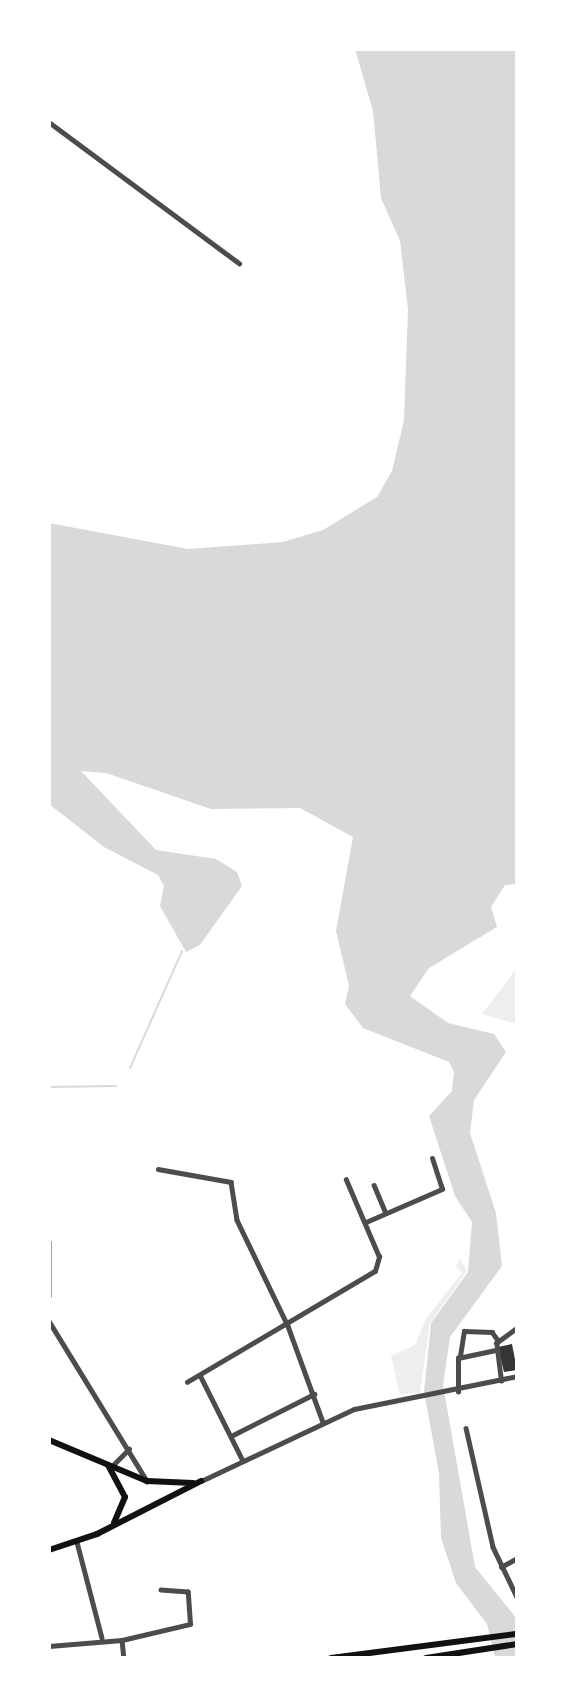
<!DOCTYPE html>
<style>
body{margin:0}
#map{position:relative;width:566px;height:1707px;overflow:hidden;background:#fff;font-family:Barlow,sans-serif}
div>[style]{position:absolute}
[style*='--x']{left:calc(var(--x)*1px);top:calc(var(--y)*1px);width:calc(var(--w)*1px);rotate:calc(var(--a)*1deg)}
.green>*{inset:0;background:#eee}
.water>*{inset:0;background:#d9d9d9}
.stream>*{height:2px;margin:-1px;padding:0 1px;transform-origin:1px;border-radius:1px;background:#d9d9d9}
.building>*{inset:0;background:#353535}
.minor>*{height:4.5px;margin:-2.25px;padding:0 2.25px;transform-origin:2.25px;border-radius:2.25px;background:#4c4c4c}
.tertiary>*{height:5px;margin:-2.5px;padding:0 2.5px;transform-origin:2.5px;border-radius:2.5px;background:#4c4c4c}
.secondary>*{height:6px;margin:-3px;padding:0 3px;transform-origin:3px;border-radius:3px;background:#111}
span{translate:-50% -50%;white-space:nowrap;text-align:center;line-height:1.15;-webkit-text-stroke:7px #fff;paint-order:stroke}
.frame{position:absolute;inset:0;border:51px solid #fff;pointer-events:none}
</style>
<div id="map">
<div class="green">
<div style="clip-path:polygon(517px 968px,517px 1024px,482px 1014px)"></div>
<div style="clip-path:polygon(460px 1258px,467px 1271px,430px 1323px,420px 1393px,400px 1394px,391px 1356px,415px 1345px,427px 1317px,462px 1273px,456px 1267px)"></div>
</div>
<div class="water">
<div style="clip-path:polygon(355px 49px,517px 49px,517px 884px,505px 885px,491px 907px,497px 927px,429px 968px,410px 996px,448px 1023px,494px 1034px,506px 1052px,474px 1100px,470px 1133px,496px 1213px,502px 1266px,450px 1337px,443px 1385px,475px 1567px,517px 1619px,517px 1658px,495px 1658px,487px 1624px,456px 1583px,441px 1538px,439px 1473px,424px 1392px,431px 1323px,468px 1272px,472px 1222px,455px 1196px,429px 1116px,452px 1091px,454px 1072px,449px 1062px,363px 1028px,345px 1004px,349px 986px,336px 931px,353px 837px,300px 808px,211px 809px,106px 773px,81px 771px,156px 850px,216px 859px,237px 872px,242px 886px,200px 945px,186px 952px,160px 906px,164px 886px,158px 875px,104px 847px,49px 804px,49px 523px,188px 549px,283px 542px,323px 530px,377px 497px,392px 471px,404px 420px,408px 309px,400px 241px,381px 198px,373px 111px)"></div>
</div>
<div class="stream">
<div style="--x:130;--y:1068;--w:128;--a:-66"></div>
<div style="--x:49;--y:1087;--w:67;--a:-0.9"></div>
</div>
<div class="building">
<div style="clip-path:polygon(512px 1344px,517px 1370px,504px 1372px,498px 1347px)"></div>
</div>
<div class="minor">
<div style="--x:49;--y:122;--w:237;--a:36.6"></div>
<div style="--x:158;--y:1169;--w:74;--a:10.1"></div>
<div style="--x:231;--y:1182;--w:38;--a:81"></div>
<div style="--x:237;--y:1220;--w:118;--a:64.3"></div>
<div style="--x:288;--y:1326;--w:102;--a:70"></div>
<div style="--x:374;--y:1185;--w:30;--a:67"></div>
<div style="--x:366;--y:1222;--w:83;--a:-23.5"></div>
<div style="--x:442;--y:1189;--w:32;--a:-108"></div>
<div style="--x:49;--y:1242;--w:54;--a:90"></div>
<div style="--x:49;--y:1321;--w:188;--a:58.5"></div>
<div style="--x:460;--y:1356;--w:25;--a:-81"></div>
<div style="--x:464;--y:1331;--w:28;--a:2"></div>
<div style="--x:492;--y:1332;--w:9;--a:54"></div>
<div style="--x:200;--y:1375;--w:96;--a:63.4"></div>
<div style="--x:501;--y:1381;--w:38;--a:-97"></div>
<div style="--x:496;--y:1343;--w:26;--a:-36"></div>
<div style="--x:187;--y:1382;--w:218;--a:-30.6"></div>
<div style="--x:375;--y:1271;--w:15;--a:-74"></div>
<div style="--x:379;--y:1257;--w:84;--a:-113.2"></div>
<div style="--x:458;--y:1392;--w:34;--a:-90"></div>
<div style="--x:458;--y:1358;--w:38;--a:-12"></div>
<div style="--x:466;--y:1428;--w:122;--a:77.2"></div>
<div style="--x:493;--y:1547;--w:55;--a:64.4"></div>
<div style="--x:233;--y:1435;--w:91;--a:-26.8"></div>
<div style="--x:112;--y:1466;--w:24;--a:-45"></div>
<div style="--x:77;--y:1542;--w:99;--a:75.4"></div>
<div style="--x:501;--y:1567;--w:18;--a:-29"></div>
<div style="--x:122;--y:1640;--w:70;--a:-13.2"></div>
<div style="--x:190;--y:1624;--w:32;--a:-94"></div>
<div style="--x:188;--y:1592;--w:27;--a:-176"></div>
<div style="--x:122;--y:1640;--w:18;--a:84"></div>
<div style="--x:49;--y:1646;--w:73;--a:-4.7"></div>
</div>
<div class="tertiary">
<div style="--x:201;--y:1481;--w:169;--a:-25.2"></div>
<div style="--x:354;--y:1409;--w:166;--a:-11.4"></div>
</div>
<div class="secondary">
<div style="--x:49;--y:1440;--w:106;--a:22.7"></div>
<div style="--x:147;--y:1481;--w:46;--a:2.5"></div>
<div style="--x:108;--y:1465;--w:36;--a:62"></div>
<div style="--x:125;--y:1497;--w:28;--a:113"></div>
<div style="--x:49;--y:1550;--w:51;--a:-18.4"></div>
<div style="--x:97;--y:1534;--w:117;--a:-27"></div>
<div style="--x:331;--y:1658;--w:188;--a:-7.4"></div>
<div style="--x:426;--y:1658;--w:92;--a:-8.7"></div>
</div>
<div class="frame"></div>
</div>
